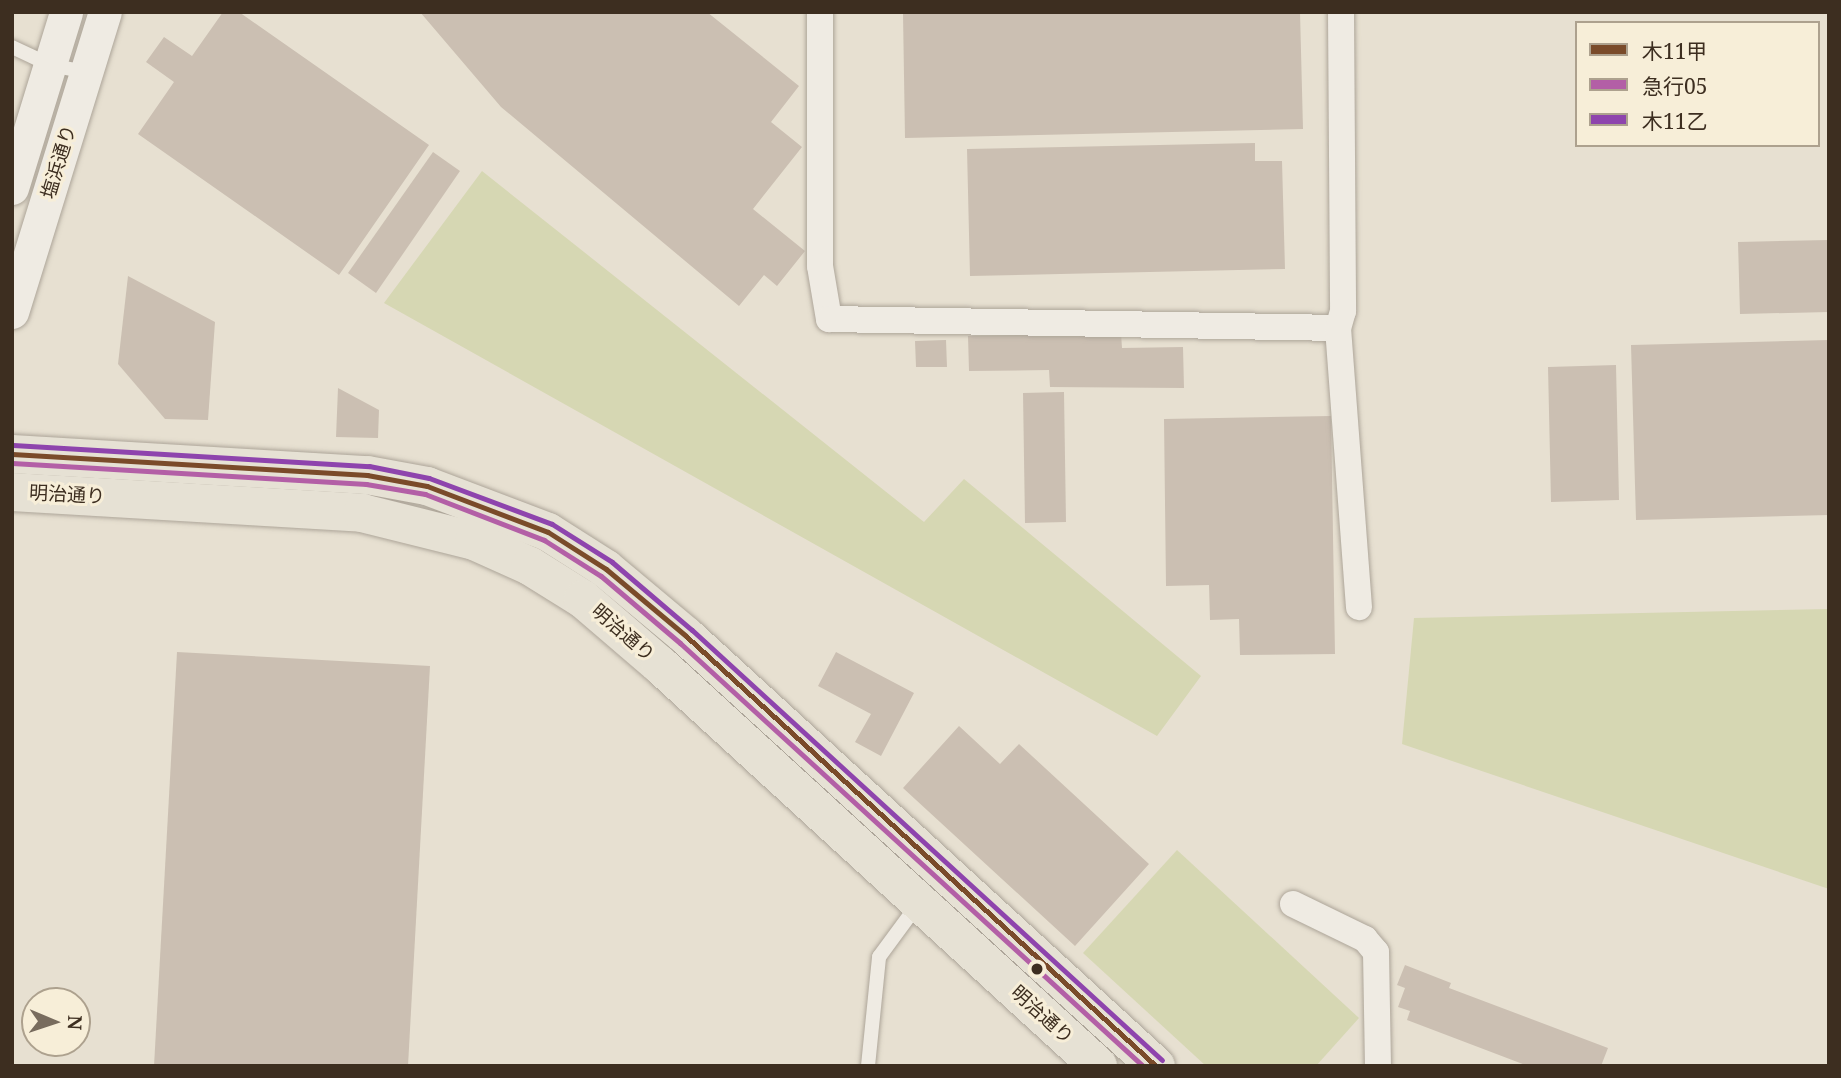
<!DOCTYPE html>
<meta charset="utf-8">
<style>
body{margin:0}
#map{position:relative;width:1841px;height:1078px;overflow:hidden;background:#e7e0d1;font-family:"Noto Serif","Noto Sans JP",serif}
div>[style]{position:absolute}
[style*='--x']{left:calc(var(--x)*1px);top:calc(var(--y)*1px);width:calc(var(--w)*1px);rotate:calc(var(--a)*1deg)}
.green>*{inset:0;background:#d6d7b3}
.building>*{inset:0;background:#cbbfb2}
.roads{filter:drop-shadow(0 0 2px #ada599) drop-shadow(0 0 2px #ada599)}
.service>*{height:14px;margin:-7px;padding:0 7px;transform-origin:7px;border-radius:7px;background:#efebe3}
.minor>*{height:26px;margin:-13px;padding:0 13px;transform-origin:13px;border-radius:13px;background:#efebe3}
.tertiary>*{height:33px;margin:-16.5px;padding:0 16.5px;transform-origin:16.5px;border-radius:16.5px;background:#efebe3}
.primary>*{height:38px;margin:-19px;padding:0 19px;transform-origin:19px;border-radius:19px;background:#e6e1d4}
.bus-1>*{height:5px;margin:-2.5px;padding:0 2.5px;transform-origin:2.5px;border-radius:2.5px;background:#7a4b2a}
.bus-2>*{height:5px;margin:-2.5px;padding:0 2.5px;transform-origin:2.5px;border-radius:2.5px;background:#b35fa6}
.bus-3>*{height:5px;margin:-2.5px;padding:0 2.5px;transform-origin:2.5px;border-radius:2.5px;background:#8e44ad}
.dots>*{width:19px;height:19px;translate:-50% -50%;box-sizing:border-box;border:4px solid #f7eed8;border-radius:50%}
span{translate:-50% -50%;white-space:nowrap;text-align:center;line-height:1.15;-webkit-text-stroke:6px #f7eed8;paint-order:stroke}
.street-label{font-size:19px;color:#3d2e20}
.frame{position:absolute;inset:0;border:14px solid #3d2e20;pointer-events:none}
.legend{position:absolute;left:1575px;top:21px;width:245px;height:126px;box-sizing:border-box;background:#f7eed8;border:2px solid #ada18e;margin:0;padding:9px 12px;list-style:none;font-size:21px;color:#3d2e20}
.legend li{display:flex;align-items:center;gap:14px;height:35px}
.legend b{width:35px;border:2px solid #ada18e}
.north{position:absolute;left:21px;top:987px;width:70px;height:70px;box-sizing:border-box;background:#f7eed8;border:2px solid #ada18e;border-radius:50%;rotate:92deg;font-size:19px;font-weight:700;line-height:28px;text-align:center;color:#3d2e20}
.north::after{content:'';display:block;margin:auto;width:24px;height:32px;background:#786c5e;clip-path:polygon(50% 0,100% 100%,50% 72%,0 100%)}
</style>
<div id="map">
<div class="green">
<div style="clip-path:polygon(482px 171px,924px 522px,964px 479px,1201px 676px,1157px 736px,384px 303px)"></div>
<div style="clip-path:polygon(1829px 609px,1829px 889px,1402px 744px,1414px 618px)"></div>
<div style="clip-path:polygon(1177px 850px,1359px 1018px,1316px 1066px,1206px 1066px,1083px 953px)"></div>
</div>
<div class="building">
<div style="clip-path:polygon(223px 12px,239px 12px,429px 145px,339px 275px,138px 134px,174px 82px,146px 62px,164px 37px,192px 56px)"></div>
<div style="clip-path:polygon(420px 12px,707px 12px,799px 86px,771px 122px,802px 147px,753px 209px,805px 251px,777px 286px,764px 275px,739px 306px,501px 107px)"></div>
<div style="clip-path:polygon(1003px 12px,1300px 12px,1303px 129px,905px 138px,903px 14px)"></div>
<div style="clip-path:polygon(1255px 143px,1255px 161px,1282px 161px,1285px 269px,970px 276px,967px 149px)"></div>
<div style="clip-path:polygon(433px 152px,460px 171px,376px 293px,348px 273px)"></div>
<div style="clip-path:polygon(1829px 240px,1829px 312px,1740px 314px,1738px 242px)"></div>
<div style="clip-path:polygon(128px 276px,215px 322px,208px 420px,165px 419px,118px 364px)"></div>
<div style="clip-path:polygon(1121px 333px,1122px 348px,1183px 347px,1184px 388px,1050px 387px,1049px 370px,969px 371px,968px 336px)"></div>
<div style="clip-path:polygon(946px 340px,947px 367px,916px 367px,915px 341px)"></div>
<div style="clip-path:polygon(1829px 340px,1829px 515px,1636px 520px,1631px 345px)"></div>
<div style="clip-path:polygon(1616px 365px,1619px 500px,1551px 502px,1548px 367px)"></div>
<div style="clip-path:polygon(338px 388px,379px 410px,378px 438px,336px 437px)"></div>
<div style="clip-path:polygon(1064px 392px,1066px 522px,1025px 523px,1023px 393px)"></div>
<div style="clip-path:polygon(1331px 416px,1335px 654px,1240px 655px,1239px 619px,1210px 620px,1209px 585px,1166px 586px,1164px 419px)"></div>
<div style="clip-path:polygon(177px 652px,430px 666px,408px 1066px,154px 1066px)"></div>
<div style="clip-path:polygon(836px 652px,914px 693px,881px 756px,855px 742px,871px 714px,818px 686px)"></div>
<div style="clip-path:polygon(959px 726px,1000px 764px,1019px 744px,1149px 864px,1075px 946px,903px 788px)"></div>
<div style="clip-path:polygon(1405px 965px,1451px 983px,1449px 988px,1608px 1048px,1601px 1066px,1528px 1066px,1407px 1020px,1410px 1011px,1398px 1007px,1405px 988px,1397px 985px)"></div>
</div>
<div class="roads">
<div class="service">
<div style="--x:12;--y:47;--w:42;--a:25.3"></div>
<div style="--x:50;--y:65;--w:38;--a:11"></div>
<div style="--x:868;--y:1066;--w:110;--a:-84.2"></div>
<div style="--x:879;--y:957;--w:66;--a:-53.7"></div>
</div>
<div class="minor">
<div style="--x:820;--y:12;--w:254;--a:90"></div>
<div style="--x:820;--y:266;--w:54;--a:80.4"></div>
<div style="--x:829;--y:319;--w:509;--a:1.01"></div>
<div style="--x:1341;--y:12;--w:299;--a:89.6"></div>
<div style="--x:1343;--y:311;--w:18;--a:106"></div>
<div style="--x:1338;--y:328;--w:280;--a:85.7"></div>
<div style="--x:1293;--y:904;--w:80;--a:25.9"></div>
<div style="--x:1365;--y:939;--w:17;--a:50"></div>
<div style="--x:1376;--y:952;--w:114;--a:89"></div>
</div>
<div class="tertiary">
<div style="--x:12;--y:188;--w:184;--a:-72.9"></div>
<div style="--x:12;--y:312;--w:314;--a:-72.8"></div>
</div>
<div class="primary">
<div style="--x:12;--y:454;--w:356;--a:3.4"></div>
<div style="--x:367;--y:475;--w:61;--a:10.4"></div>
<div style="--x:427;--y:486;--w:129;--a:20.8"></div>
<div style="--x:548;--y:532;--w:69;--a:32.5"></div>
<div style="--x:606;--y:569;--w:104;--a:39.9"></div>
<div style="--x:686;--y:636;--w:637;--a:42.46"></div>
<div style="--x:12;--y:492;--w:351;--a:3.4"></div>
<div style="--x:362;--y:513;--w:115;--a:14"></div>
<div style="--x:474;--y:541;--w:61;--a:24.1"></div>
<div style="--x:530;--y:566;--w:62;--a:31.9"></div>
<div style="--x:583;--y:599;--w:101;--a:40.6"></div>
<div style="--x:660;--y:665;--w:594;--a:42.47"></div>
</div>
</div>
<div class="bus-1">
<div style="--x:12;--y:454;--w:356;--a:3.4"></div>
<div style="--x:367;--y:475;--w:61;--a:10.4"></div>
<div style="--x:427;--y:486;--w:129;--a:20.8"></div>
<div style="--x:548;--y:532;--w:69;--a:32.5"></div>
<div style="--x:606;--y:569;--w:104;--a:39.9"></div>
<div style="--x:686;--y:636;--w:637;--a:42.46"></div>
</div>
<div class="bus-2">
<div style="--x:12;--y:463;--w:355;--a:3.4"></div>
<div style="--x:366;--y:484;--w:60;--a:9.6"></div>
<div style="--x:425;--y:494;--w:128;--a:21.1"></div>
<div style="--x:544;--y:540;--w:67;--a:32.3"></div>
<div style="--x:601;--y:576;--w:104;--a:40.3"></div>
<div style="--x:680;--y:643;--w:627;--a:42.42"></div>
</div>
<div class="bus-3">
<div style="--x:13;--y:445;--w:357;--a:3.4"></div>
<div style="--x:369;--y:466;--w:61;--a:11.3"></div>
<div style="--x:429;--y:478;--w:131;--a:20.5"></div>
<div style="--x:552;--y:524;--w:71;--a:32.3"></div>
<div style="--x:612;--y:562;--w:105;--a:40.4"></div>
<div style="--x:692;--y:630;--w:637;--a:42.46"></div>
</div>
<div class="dots">
<div style="left:1037px;top:969px;background:#3d2e20"></div>
</div>
<div class="street-label">
<span style="left:59px;top:162px;rotate:-73deg">塩浜通り</span>
<span style="left:67px;top:495px;rotate:3deg">明治通り</span>
<span style="left:623px;top:633px;rotate:41deg">明治通り</span>
<span style="left:1042px;top:1015px;rotate:42deg">明治通り</span>
</div>
<div class="frame"></div>
<ul class="legend">
<li><b style="height:9px;background:#7a4b2a"></b>木11甲</li>
<li><b style="height:9px;background:#b35fa6"></b>急行05</li>
<li><b style="height:9px;background:#8e44ad"></b>木11乙</li>
</ul>
<div class="north">N</div>
</div>
